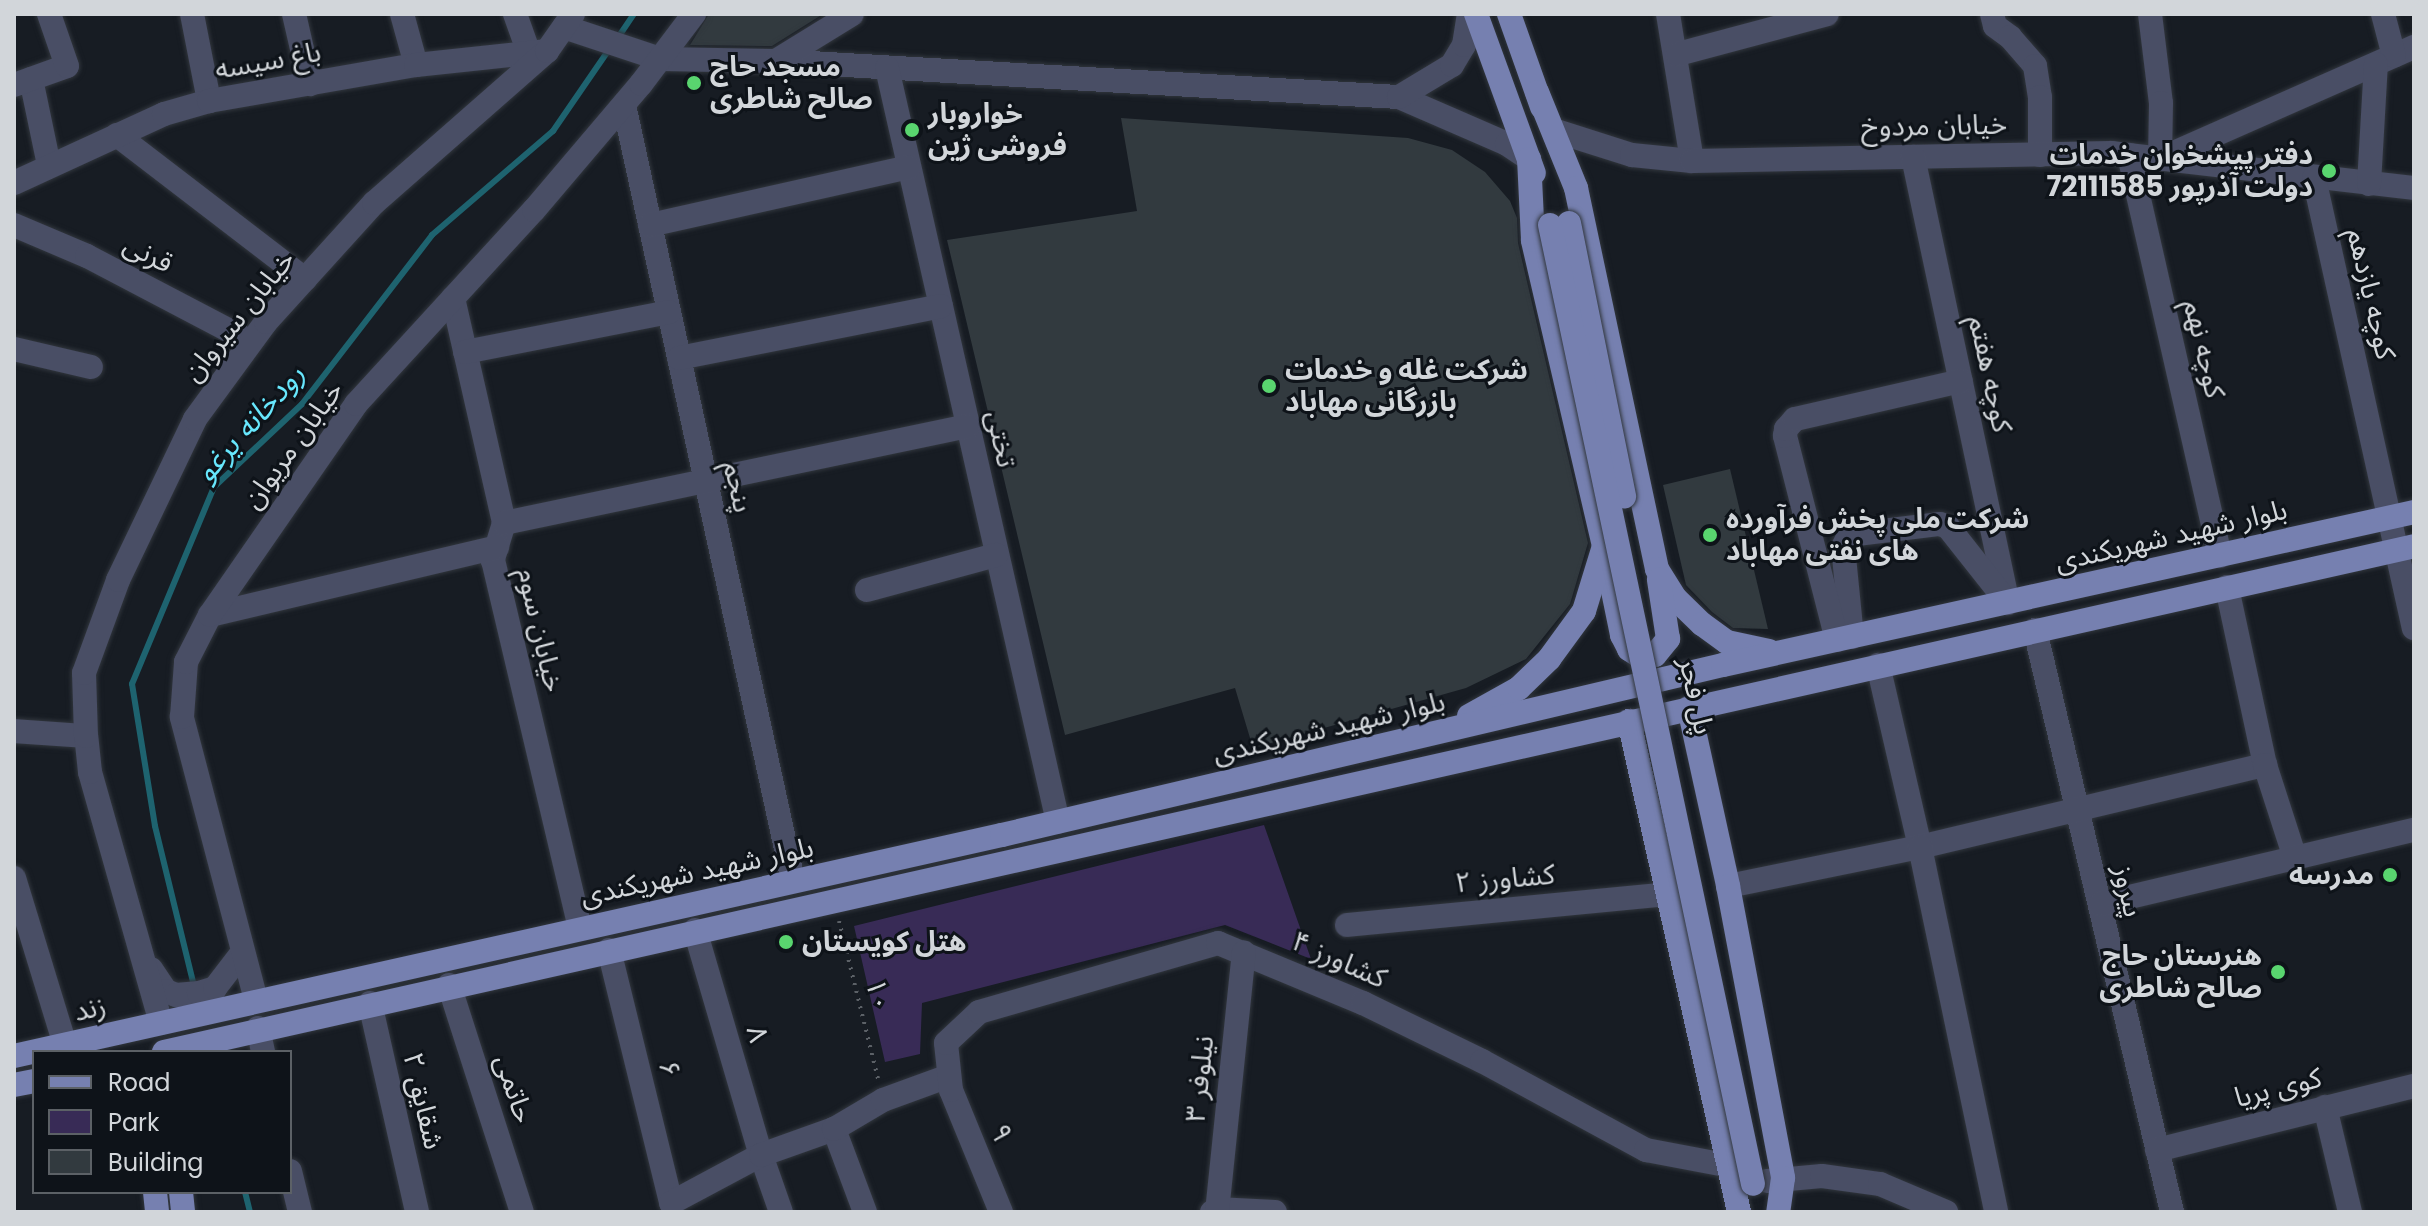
<!DOCTYPE html>
<meta charset="utf-8">
<style>
body{margin:0}
#map{position:relative;width:2428px;height:1226px;overflow:hidden;background:#171c23;font-family:Poppins,"Noto Sans Arabic",sans-serif}
div>[style]{position:absolute}
[style*='--x']{left:calc(var(--x)*1px);top:calc(var(--y)*1px);width:calc(var(--w)*1px);rotate:calc(var(--a)*1deg)}
.green>*{inset:0;background:#382b56}
.stream>*{height:6px;margin:-3px;padding:0 3px;transform-origin:3px;border-radius:3px;background:#1e636f}
.building>*{inset:0;background:#323a3f}
.path>*{height:4px;margin-top:-2px;transform-origin:0;background:repeating-linear-gradient(90deg,#5c6167 0 2px,transparent 0 8px)}
.roads{filter:drop-shadow(0 0 2px #31363d) drop-shadow(0 0 2px #31363d)}
.minor>*{height:24px;margin:-12px;padding:0 12px;transform-origin:12px;border-radius:12px;background:#494e65}
.major>*{height:24px;margin:-12px;padding:0 12px;transform-origin:12px;border-radius:12px;background:#7680b0}
.bridges{filter:drop-shadow(0 0 2px #31363d) drop-shadow(0 0 2px #31363d)}
.major-bridge>*{height:24px;margin:-12px;padding:0 12px;transform-origin:12px;border-radius:12px;background:#7680b0}
.dots>*{width:22px;height:22px;translate:-50% -50%;box-sizing:border-box;border:4px solid #0e1319;border-radius:50%}
span{translate:-50% -50%;white-space:nowrap;text-align:center;line-height:1.15;-webkit-text-stroke:6px #0e1319;paint-order:stroke}
.street-label{font-size:28px;color:#d2d6da}
.poi-label{font-size:28px;color:#d2d6da;font-weight:700}
.left{translate:0 -50%;text-align:left}
.right{translate:-100% -50%;text-align:right}
.water-label{font-size:30px;color:#67e7fd;font-style:italic}
.frame{position:absolute;inset:0;border:16px solid #d2d6da;pointer-events:none}
.legend{position:absolute;left:32px;top:1050px;width:260px;height:144px;box-sizing:border-box;background:#0e1319;border:2px solid #5c6166;margin:0;padding:10px 14px;list-style:none;font-size:24px;color:#d2d6da}
.legend li{display:flex;align-items:center;gap:16px;height:40px}
.legend b{width:40px;border:2px solid #5c6166}
</style>
<div id="map">
<div class="green">
<div style="clip-path:polygon(1264px 825px,1311px 959px,1225px 925px,922px 1003px,920px 1054px,885px 1062px,854px 926px)"></div>
</div>
<div class="stream">
<div style="--x:617;--y:39;--w:30;--a:-56"></div>
<div style="--x:194;--y:986;--w:165;--a:-103.7"></div>
<div style="--x:155;--y:826;--w:144;--a:-99.2"></div>
<div style="--x:132;--y:684;--w:213;--a:-67.4"></div>
<div style="--x:214;--y:487;--w:121;--a:-43.3"></div>
<div style="--x:302;--y:404;--w:213;--a:-52.4"></div>
<div style="--x:432;--y:235;--w:160;--a:-40.7"></div>
<div style="--x:553;--y:131;--w:101;--a:-55.5"></div>
<div style="--x:245;--y:1192;--w:21;--a:76"></div>
</div>
<div class="building">
<div style="clip-path:polygon(709px 14px,823px 14px,772px 46px,690px 45px)"></div>
<div style="clip-path:polygon(1121px 118px,1408px 138px,1452px 150px,1485px 172px,1510px 201px,1517px 218px,1518px 243px,1588px 543px,1570px 604px,1526px 659px,1466px 688px,1253px 748px,1235px 688px,1065px 735px,947px 240px,1137px 211px)"></div>
<div style="clip-path:polygon(1730px 469px,1768px 629px,1733px 628px,1712px 612px,1686px 585px,1663px 485px)"></div>
</div>
<div class="path">
<div style="--x:839;--y:921;--w:163;--a:76.1"></div>
</div>
<div class="roads">
<div class="minor">
<div style="--x:192;--y:14;--w:89;--a:78.9"></div>
<div style="--x:294;--y:14;--w:72;--a:77.1"></div>
<div style="--x:402;--y:14;--w:53;--a:74.6"></div>
<div style="--x:515;--y:14;--w:41;--a:70.3"></div>
<div style="--x:1668;--y:14;--w:149;--a:80.7"></div>
<div style="--x:1992;--y:14;--w:12;--a:76"></div>
<div style="--x:1995;--y:26;--w:19;--a:36"></div>
<div style="--x:2010;--y:37;--w:38;--a:49"></div>
<div style="--x:2035;--y:66;--w:31;--a:81"></div>
<div style="--x:2040;--y:97;--w:58;--a:90"></div>
<div style="--x:2150;--y:14;--w:90;--a:83"></div>
<div style="--x:2161;--y:103;--w:56;--a:91"></div>
<div style="--x:2160;--y:159;--w:278;--a:-23.8"></div>
<div style="--x:2383;--y:14;--w:43;--a:75.3"></div>
<div style="--x:564;--y:27;--w:101;--a:18.4"></div>
<div style="--x:660;--y:59;--w:116;--a:1"></div>
<div style="--x:776;--y:61;--w:624;--a:3.31"></div>
<div style="--x:1399;--y:97;--w:118;--a:23.5"></div>
<div style="--x:1507;--y:144;--w:27;--a:34"></div>
<div style="--x:1678;--y:54;--w:154;--a:-15"></div>
<div style="--x:776;--y:61;--w:89;--a:-31.7"></div>
<div style="--x:887;--y:68;--w:773;--a:77.22"></div>
<div style="--x:31;--y:79;--w:88;--a:78.2"></div>
<div style="--x:14;--y:85;--w:56;--a:-19.7"></div>
<div style="--x:67;--y:66;--w:55;--a:-109.1"></div>
<div style="--x:1399;--y:97;--w:62;--a:-31.1"></div>
<div style="--x:1452;--y:65;--w:23;--a:-59"></div>
<div style="--x:1464;--y:45;--w:31;--a:-81"></div>
<div style="--x:624;--y:105;--w:794;--a:77.71"></div>
<div style="--x:1553;--y:130;--w:83;--a:17.6"></div>
<div style="--x:1632;--y:155;--w:60;--a:5.7"></div>
<div style="--x:1692;--y:161;--w:420;--a:-1.1"></div>
<div style="--x:2112;--y:153;--w:304;--a:6.6"></div>
<div style="--x:117;--y:135;--w:237;--a:37.5"></div>
<div style="--x:2129;--y:155;--w:411;--a:77.2"></div>
<div style="--x:1913;--y:157;--w:456;--a:78"></div>
<div style="--x:2314;--y:178;--w:461;--a:77.5"></div>
<div style="--x:14;--y:183;--w:165;--a:-24.7"></div>
<div style="--x:164;--y:114;--w:47;--a:-16.1"></div>
<div style="--x:209;--y:101;--w:210;--a:-9.9"></div>
<div style="--x:416;--y:65;--w:132;--a:-6.1"></div>
<div style="--x:2369;--y:184;--w:120;--a:-86.7"></div>
<div style="--x:14;--y:225;--w:79;--a:23"></div>
<div style="--x:87;--y:256;--w:185;--a:27.7"></div>
<div style="--x:650;--y:225;--w:265;--a:-12.6"></div>
<div style="--x:453;--y:298;--w:231;--a:77.2"></div>
<div style="--x:504;--y:523;--w:39;--a:107"></div>
<div style="--x:493;--y:560;--w:378;--a:76.7"></div>
<div style="--x:14;--y:349;--w:79;--a:13.2"></div>
<div style="--x:465;--y:352;--w:208;--a:-11.1"></div>
<div style="--x:679;--y:358;--w:267;--a:-11.2"></div>
<div style="--x:504;--y:523;--w:474;--a:-11.8"></div>
<div style="--x:867;--y:590;--w:134;--a:-15.2"></div>
<div style="--x:210;--y:615;--w:295;--a:-13.3"></div>
<div style="--x:2035;--y:630;--w:598;--a:76.75"></div>
<div style="--x:1852;--y:637;--w:90;--a:-95.7"></div>
<div style="--x:1843;--y:547;--w:11;--a:-63"></div>
<div style="--x:1848;--y:537;--w:9;--a:-18"></div>
<div style="--x:1857;--y:534;--w:84;--a:-6.9"></div>
<div style="--x:1940;--y:524;--w:9;--a:21"></div>
<div style="--x:1948;--y:527;--w:90;--a:51.7"></div>
<div style="--x:1837;--y:640;--w:211;--a:-104.3"></div>
<div style="--x:1785;--y:436;--w:7;--a:-82"></div>
<div style="--x:1786;--y:429;--w:13;--a:-48"></div>
<div style="--x:1795;--y:419;--w:170;--a:-12.9"></div>
<div style="--x:1878;--y:665;--w:187;--a:77"></div>
<div style="--x:1920;--y:847;--w:355;--a:-13.4"></div>
<div style="--x:2265;--y:765;--w:182;--a:-102.1"></div>
<div style="--x:14;--y:731;--w:72;--a:4"></div>
<div style="--x:2265;--y:765;--w:98;--a:72.1"></div>
<div style="--x:14;--y:878;--w:175;--a:73"></div>
<div style="--x:1728;--y:886;--w:196;--a:-11.5"></div>
<div style="--x:1920;--y:847;--w:373;--a:78.2"></div>
<div style="--x:2100;--y:904;--w:323;--a:-13.3"></div>
<div style="--x:1347;--y:925;--w:323;--a:-5.5"></div>
<div style="--x:695;--y:930;--w:234;--a:73.7"></div>
<div style="--x:761;--y:1155;--w:60;--a:70.7"></div>
<div style="--x:609;--y:950;--w:260;--a:76.2"></div>
<div style="--x:151;--y:969;--w:27;--a:56"></div>
<div style="--x:166;--y:991;--w:11;--a:22"></div>
<div style="--x:176;--y:995;--w:23;--a:-5"></div>
<div style="--x:199;--y:993;--w:17;--a:-17"></div>
<div style="--x:215;--y:988;--w:44;--a:-52.4"></div>
<div style="--x:449;--y:985;--w:238;--a:72.2"></div>
<div style="--x:256;--y:1000;--w:293;--a:-104.7"></div>
<div style="--x:182;--y:717;--w:55;--a:-85.8"></div>
<div style="--x:186;--y:662;--w:53;--a:-62.9"></div>
<div style="--x:210;--y:615;--w:257;--a:-55.3"></div>
<div style="--x:356;--y:404;--w:263;--a:-47.5"></div>
<div style="--x:534;--y:210;--w:165;--a:-49.7"></div>
<div style="--x:641;--y:84;--w:88;--a:-52.9"></div>
<div style="--x:370;--y:1003;--w:214;--a:77.3"></div>
<div style="--x:161;--y:1023;--w:261;--a:-105.8"></div>
<div style="--x:90;--y:772;--w:36;--a:-96"></div>
<div style="--x:86;--y:736;--w:63;--a:-91.8"></div>
<div style="--x:84;--y:673;--w:99;--a:-69.9"></div>
<div style="--x:118;--y:580;--w:178;--a:-64.4"></div>
<div style="--x:195;--y:419;--w:120;--a:-53.8"></div>
<div style="--x:266;--y:322;--w:161;--a:-47.8"></div>
<div style="--x:374;--y:203;--w:230;--a:-41.3"></div>
<div style="--x:547;--y:51;--w:45;--a:-54.9"></div>
<div style="--x:258;--y:1028;--w:25;--a:78"></div>
<div style="--x:2325;--y:1107;--w:108;--a:76.6"></div>
<div style="--x:2157;--y:1150;--w:265;--a:-14"></div>
<div style="--x:290;--y:1171;--w:42;--a:76.3"></div>
<div style="--x:1767;--y:1181;--w:55;--a:-5.2"></div>
<div style="--x:1822;--y:1176;--w:59;--a:7.9"></div>
<div style="--x:1880;--y:1184;--w:72;--a:23"></div>
<div style="--x:671;--y:1203;--w:102;--a:-28.1"></div>
<div style="--x:761;--y:1155;--w:77;--a:-19.6"></div>
<div style="--x:865;--y:1212;--w:89;--a:-110.5"></div>
<div style="--x:834;--y:1129;--w:57;--a:-30.6"></div>
<div style="--x:883;--y:1100;--w:70;--a:-20"></div>
<div style="--x:1001;--y:1212;--w:132;--a:-112.3"></div>
<div style="--x:951;--y:1090;--w:47;--a:-96.1"></div>
<div style="--x:946;--y:1043;--w:45;--a:-43.2"></div>
<div style="--x:979;--y:1012;--w:249;--a:-16.1"></div>
<div style="--x:1218;--y:943;--w:157;--a:22.5"></div>
<div style="--x:1363;--y:1003;--w:132;--a:26"></div>
<div style="--x:1482;--y:1061;--w:187;--a:28.5"></div>
<div style="--x:1646;--y:1150;--w:86;--a:10.7"></div>
<div style="--x:1212;--y:1212;--w:6;--a:-31"></div>
<div style="--x:1217;--y:1209;--w:58;--a:3"></div>
<div style="--x:1217;--y:1212;--w:261;--a:-84.1"></div>
</div>
<div class="major">
<div style="--x:1476;--y:14;--w:169;--a:70"></div>
<div style="--x:1509;--y:14;--w:99;--a:70.5"></div>
<div style="--x:1537;--y:92;--w:104;--a:67.9"></div>
<div style="--x:1576;--y:188;--w:390;--a:78"></div>
<div style="--x:1657;--y:569;--w:36;--a:58"></div>
<div style="--x:1676;--y:599;--w:36;--a:44"></div>
<div style="--x:1702;--y:624;--w:31;--a:36"></div>
<div style="--x:1727;--y:642;--w:43;--a:12.1"></div>
<div style="--x:1605;--y:552;--w:85;--a:78.4"></div>
<div style="--x:1622;--y:635;--w:16;--a:63"></div>
<div style="--x:1629;--y:649;--w:14;--a:34"></div>
<div style="--x:1641;--y:657;--w:14;--a:-8"></div>
<div style="--x:1655;--y:655;--w:21;--a:-51"></div>
<div style="--x:1668;--y:639;--w:60;--a:-98.7"></div>
<div style="--x:1689;--y:708;--w:182;--a:77.6"></div>
<div style="--x:1728;--y:886;--w:297;--a:79.3"></div>
<div style="--x:1783;--y:1178;--w:34;--a:98"></div>
<div style="--x:1469;--y:716;--w:57;--a:-29.2"></div>
<div style="--x:1519;--y:688;--w:42;--a:-44"></div>
<div style="--x:1549;--y:659;--w:59;--a:-53.9"></div>
<div style="--x:1584;--y:611;--w:68;--a:-72.9"></div>
<div style="--x:1604;--y:546;--w:314;--a:-103.1"></div>
<div style="--x:1533;--y:240;--w:81;--a:-92.8"></div>
<div style="--x:1629;--y:721;--w:503;--a:77.37"></div>
<div style="--x:164;--y:1052;--w:2306;--a:-12.67"></div>
<div style="--x:14;--y:1056;--w:1012;--a:-12.61"></div>
<div style="--x:1002;--y:835;--w:741;--a:-13.27"></div>
<div style="--x:1723;--y:665;--w:708;--a:-12.48"></div>
<div style="--x:14;--y:1085;--w:20;--a:-11"></div>
<div style="--x:155;--y:1192;--w:20;--a:84"></div>
<div style="--x:181;--y:1192;--w:20;--a:84"></div>
</div>
</div>
<div class="bridges">
<div class="major-bridge">
<div style="--x:1569;--y:223;--w:279;--a:78.6"></div>
<div style="--x:1550;--y:225;--w:980;--a:78.05"></div>
</div>
</div>
<div class="dots">
<div style="left:694px;top:83px;background:#59d56f"></div>
<div style="left:912px;top:130px;background:#59d56f"></div>
<div style="left:2329px;top:171px;background:#59d56f"></div>
<div style="left:1269px;top:386px;background:#59d56f"></div>
<div style="left:1710px;top:535px;background:#59d56f"></div>
<div style="left:2390px;top:875px;background:#59d56f"></div>
<div style="left:786px;top:942px;background:#59d56f"></div>
<div style="left:2278px;top:972px;background:#59d56f"></div>
</div>
<div class="street-label">
<span style="left:268px;top:61px;rotate:-10deg">باغ سیسه</span>
<span style="left:1934px;top:126px;rotate:-1deg">خیابان مردوخ</span>
<span style="left:148px;top:254px;rotate:27deg">قرنی</span>
<span style="left:2371px;top:294px;rotate:77deg">کوچه یازدهم</span>
<span style="left:239px;top:316px;rotate:-51deg">خیابان سیروان</span>
<span style="left:2204px;top:349px;rotate:77deg">کوچه نهم</span>
<span style="left:1990px;top:374px;rotate:78deg">کوچه هفتم</span>
<span style="left:1001px;top:439px;rotate:78deg">تختی</span>
<span style="left:293px;top:445px;rotate:-54deg">خیابان مریوان</span>
<span style="left:738px;top:487px;rotate:78deg">پنجم</span>
<span style="left:2171px;top:536px;rotate:-13deg">بلوار شهید شهریکندی</span>
<span style="left:540px;top:630px;rotate:77deg">خیابان سوم</span>
<span style="left:1696px;top:696px;rotate:78deg">پل فجر</span>
<span style="left:1329px;top:728px;rotate:-13deg">بلوار شهید شهریکندی</span>
<span style="left:697px;top:872px;rotate:-12deg">بلوار شهید شهریکندی</span>
<span style="left:1505px;top:879px;rotate:-5deg">کشاورز ۲</span>
<span style="left:2128px;top:891px;rotate:77deg">پیروز</span>
<span style="left:1339px;top:960px;rotate:24deg">کشاورز ۴</span>
<span style="left:878px;top:995px;rotate:76deg">۱۰</span>
<span style="left:90px;top:1009px;rotate:-13deg">زند</span>
<span style="left:757px;top:1034px;rotate:74deg">۸</span>
<span style="left:669px;top:1069px;rotate:76deg">۶</span>
<span style="left:1200px;top:1079px;rotate:-84deg">نیلوفر ۳</span>
<span style="left:2278px;top:1088px;rotate:-14deg">کوی پریا</span>
<span style="left:514px;top:1089px;rotate:72deg">حاتمی</span>
<span style="left:423px;top:1101px;rotate:77deg">شقایق ۲</span>
<span style="left:1001px;top:1133px;rotate:68deg">۹</span>
</div>
<div class="poi-label">
<span class="left" style="left:710px;top:83px">مسجد حاج<br>صالح شاطری</span>
<span class="left" style="left:928px;top:130px">خواروبار<br>فروشی ژین</span>
<span class="right" style="left:2313px;top:171px">دفتر پیشخوان خدمات<br>دولت آذرپور 72111585</span>
<span class="left" style="left:1285px;top:386px">شرکت غله و خدمات<br>بازرگانی مهاباد</span>
<span class="left" style="left:1726px;top:535px">شرکت ملی پخش فرآورده<br>های نفتی مهاباد</span>
<span class="right" style="left:2374px;top:875px">مدرسه</span>
<span class="left" style="left:802px;top:942px">هتل کویستان</span>
<span class="right" style="left:2262px;top:972px">هنرستان حاج<br>صالح شاطری</span>
</div>
<div class="water-label">
<span style="left:250px;top:423px;rotate:-48deg">رودخانه یرغو</span>
</div>
<div class="frame"></div>
<ul class="legend">
<li><b style="height:10px;background:#7680b0"></b>Road</li>
<li><b style="height:22px;background:#382b56"></b>Park</li>
<li><b style="height:22px;background:#323a3f"></b>Building</li>
</ul>
</div>
